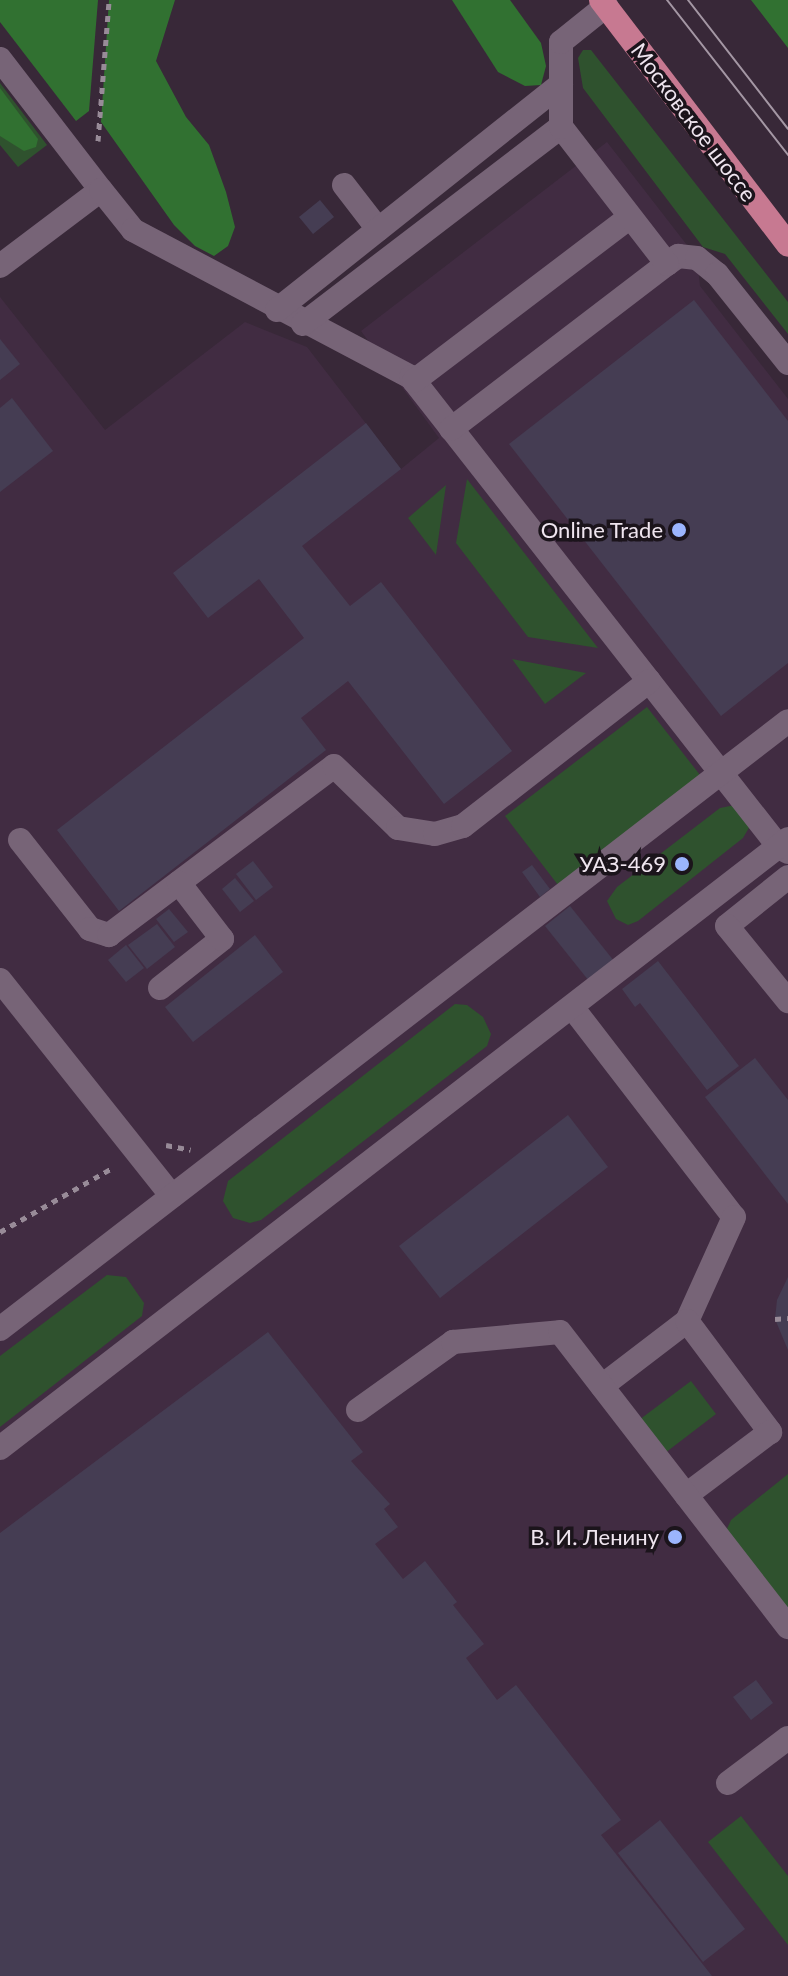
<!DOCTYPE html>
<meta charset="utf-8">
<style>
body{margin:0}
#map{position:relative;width:788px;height:1976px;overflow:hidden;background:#382838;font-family:Lato,sans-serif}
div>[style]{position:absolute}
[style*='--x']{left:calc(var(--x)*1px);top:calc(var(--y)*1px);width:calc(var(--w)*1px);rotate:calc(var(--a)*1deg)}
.built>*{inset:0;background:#412c42}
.green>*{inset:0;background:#2f522e}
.forest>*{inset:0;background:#317131}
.building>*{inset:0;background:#453d53}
.path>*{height:5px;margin-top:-2.5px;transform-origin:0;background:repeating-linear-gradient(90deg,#988b98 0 6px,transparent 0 12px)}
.minor>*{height:24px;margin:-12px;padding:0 12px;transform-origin:12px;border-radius:12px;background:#776477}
.major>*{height:24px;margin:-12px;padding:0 12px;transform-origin:12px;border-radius:12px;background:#c77991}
.tram>*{height:2px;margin:-1px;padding:0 1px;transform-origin:1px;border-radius:1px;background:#a497a4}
.dots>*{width:22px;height:22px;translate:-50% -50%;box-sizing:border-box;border:4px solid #1b141b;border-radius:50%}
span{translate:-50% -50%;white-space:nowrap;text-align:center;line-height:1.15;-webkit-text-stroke:7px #1b141b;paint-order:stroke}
.street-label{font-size:22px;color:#efe5ef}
.poi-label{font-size:22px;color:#efe5ef}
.right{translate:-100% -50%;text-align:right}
</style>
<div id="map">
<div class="built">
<div style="clip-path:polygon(607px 142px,697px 258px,700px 286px,788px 399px,788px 1976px,0 1976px,0 297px,105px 430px,245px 322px,307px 347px,401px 469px,439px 438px,361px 331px)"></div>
</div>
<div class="green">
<div style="clip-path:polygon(583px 50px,591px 50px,788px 302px,788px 334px,725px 254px,703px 247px,583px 88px,578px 58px)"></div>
<div style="clip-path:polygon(0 83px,47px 145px,18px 167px,0 145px)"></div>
<div style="clip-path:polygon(467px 479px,598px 648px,528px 637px,456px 543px)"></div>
<div style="clip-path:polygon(446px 485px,436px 555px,408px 518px)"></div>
<div style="clip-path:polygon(512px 659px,586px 673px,545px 704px)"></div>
<div style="clip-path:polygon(647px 707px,700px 775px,558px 885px,505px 816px)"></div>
<div style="clip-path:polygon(735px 805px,750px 826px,743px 838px,638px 921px,628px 925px,616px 919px,607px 901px,617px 887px,720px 808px)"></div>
<div style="clip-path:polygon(455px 1004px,467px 1005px,483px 1017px,491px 1034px,487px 1046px,261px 1220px,250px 1223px,233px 1218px,223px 1201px,228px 1181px)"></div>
<div style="clip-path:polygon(107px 1275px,126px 1277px,144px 1303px,142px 1316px,0 1427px,0 1356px)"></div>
<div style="clip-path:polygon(691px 1381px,716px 1414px,665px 1453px,639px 1420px)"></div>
<div style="clip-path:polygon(788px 1474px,788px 1614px,726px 1531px,731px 1520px)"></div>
<div style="clip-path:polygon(741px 1816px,788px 1876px,788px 1945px,708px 1842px)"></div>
</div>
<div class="forest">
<div style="clip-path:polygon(0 0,98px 0,89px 111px,76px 121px,0 22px)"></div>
<div style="clip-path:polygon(109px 0,175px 0,156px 61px,186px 117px,209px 145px,226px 192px,235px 227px,228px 246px,214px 256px,195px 246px,174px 225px,101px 122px)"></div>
<div style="clip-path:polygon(452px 0,510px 0,541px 43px,546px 66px,541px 85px,525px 86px,498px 72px)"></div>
<div style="clip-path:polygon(751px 0,788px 0,788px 48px)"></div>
<div style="clip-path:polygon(0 88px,38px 139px,36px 147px,24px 151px,0 136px)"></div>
</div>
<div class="building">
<div style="clip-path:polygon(320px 200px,334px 217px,313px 234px,299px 217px)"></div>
<div style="clip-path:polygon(694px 300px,788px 421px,788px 663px,721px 716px,509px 444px)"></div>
<div style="clip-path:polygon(0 339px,20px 364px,0 380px)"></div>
<div style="clip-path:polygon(12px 398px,53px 451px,0 492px,0 408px)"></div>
<div style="clip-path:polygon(366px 423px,401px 469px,302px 546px,350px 606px,381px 582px,512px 751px,444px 804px,348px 681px,301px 718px,326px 750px,119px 911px,57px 830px,304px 638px,259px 579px,208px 618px,173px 573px)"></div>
<div style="clip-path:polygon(253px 861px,273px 887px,256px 900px,236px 874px)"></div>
<div style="clip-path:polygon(532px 865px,550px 889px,540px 897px,522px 872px)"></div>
<div style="clip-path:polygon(235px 878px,254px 901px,240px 912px,222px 889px)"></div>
<div style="clip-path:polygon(570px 906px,614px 961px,589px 981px,545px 926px)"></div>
<div style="clip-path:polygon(169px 909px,188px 932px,174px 942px,156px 919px)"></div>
<div style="clip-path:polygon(157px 924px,175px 947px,147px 969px,128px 945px)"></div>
<div style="clip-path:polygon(255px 935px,283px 972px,193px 1042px,165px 1007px)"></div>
<div style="clip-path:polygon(126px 945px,144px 968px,126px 982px,108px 960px)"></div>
<div style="clip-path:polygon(658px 961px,739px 1066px,707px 1090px,640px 1003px,635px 1007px,622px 989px)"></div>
<div style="clip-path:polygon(755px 1058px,788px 1100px,788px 1204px,705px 1097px)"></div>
<div style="clip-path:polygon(568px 1115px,608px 1167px,440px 1298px,399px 1246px)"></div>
<div style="clip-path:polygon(788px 1277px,788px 1350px,775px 1319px,777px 1300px)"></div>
<div style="clip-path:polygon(268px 1332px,363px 1452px,351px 1461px,390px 1504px,384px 1509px,398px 1527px,375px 1544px,403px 1579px,425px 1561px,457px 1602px,453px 1605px,484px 1644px,466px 1658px,497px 1700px,516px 1685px,621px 1820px,601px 1835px,712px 1976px,0 1976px,0 1533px)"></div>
<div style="clip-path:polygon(756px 1680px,773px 1703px,751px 1720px,733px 1697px)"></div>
<div style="clip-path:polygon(660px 1820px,745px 1929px,703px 1962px,618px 1853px)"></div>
</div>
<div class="path">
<div style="--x:98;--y:141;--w:141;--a:-85.5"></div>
<div style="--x:166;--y:1145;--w:25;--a:11"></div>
<div style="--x:0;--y:1232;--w:131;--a:-29.7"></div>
<div style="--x:775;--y:1319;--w:13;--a:-4"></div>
</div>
<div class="minor">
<div style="--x:0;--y:59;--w:165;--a:52.4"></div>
<div style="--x:344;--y:185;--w:56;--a:52.3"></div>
<div style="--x:667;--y:264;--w:14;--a:-36"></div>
<div style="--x:678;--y:256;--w:19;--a:6"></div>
<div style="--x:697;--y:258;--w:26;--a:39"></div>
<div style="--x:717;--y:274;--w:114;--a:51.4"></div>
<div style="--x:0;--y:266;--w:126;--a:-37"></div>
<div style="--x:101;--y:190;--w:51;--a:51.3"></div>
<div style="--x:133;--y:230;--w:314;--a:27.9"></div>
<div style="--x:411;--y:377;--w:597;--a:51.94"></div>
<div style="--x:779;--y:847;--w:10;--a:29"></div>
<div style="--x:277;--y:310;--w:363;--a:-38.5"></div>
<div style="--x:303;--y:324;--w:325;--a:-37.4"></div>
<div style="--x:414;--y:381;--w:271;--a:-37.2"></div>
<div style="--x:451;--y:429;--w:272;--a:-37.4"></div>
<div style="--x:667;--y:264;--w:173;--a:-127.7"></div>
<div style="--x:561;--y:127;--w:85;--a:-90"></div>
<div style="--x:561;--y:42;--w:58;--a:-38.7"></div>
<div style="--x:20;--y:840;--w:113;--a:51.8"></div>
<div style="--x:90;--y:929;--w:20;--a:18"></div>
<div style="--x:109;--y:935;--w:281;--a:-36.9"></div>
<div style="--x:334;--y:766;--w:89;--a:44.1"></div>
<div style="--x:398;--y:828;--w:37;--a:9"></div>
<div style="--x:435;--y:834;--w:29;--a:-16"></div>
<div style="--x:463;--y:826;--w:236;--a:-37.9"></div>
<div style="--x:788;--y:877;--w:78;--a:141.2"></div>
<div style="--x:727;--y:926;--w:97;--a:50.9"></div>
<div style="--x:0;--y:980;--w:276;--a:51.5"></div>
<div style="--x:160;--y:988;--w:79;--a:-38.3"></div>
<div style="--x:222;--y:939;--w:71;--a:-127.5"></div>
<div style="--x:572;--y:1007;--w:265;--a:52.4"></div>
<div style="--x:734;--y:1217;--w:114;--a:114.3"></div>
<div style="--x:0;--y:1329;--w:995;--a:-37.65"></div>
<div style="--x:602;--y:1386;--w:107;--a:-37.4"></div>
<div style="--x:687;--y:1321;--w:139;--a:53.2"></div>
<div style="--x:770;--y:1432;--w:105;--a:143.1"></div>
<div style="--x:358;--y:1410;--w:117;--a:-35.6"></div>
<div style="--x:453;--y:1342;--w:107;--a:-5.3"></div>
<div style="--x:560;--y:1332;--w:373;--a:52.3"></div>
<div style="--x:0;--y:1448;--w:996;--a:-37.7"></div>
<div style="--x:728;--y:1783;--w:75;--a:-36.9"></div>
</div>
<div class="major">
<div style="--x:601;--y:0;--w:308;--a:52.6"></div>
</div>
<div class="tram">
<div style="--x:667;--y:0;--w:197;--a:52"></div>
<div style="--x:688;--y:0;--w:163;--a:52.2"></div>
</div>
<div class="dots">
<div style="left:679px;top:530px;background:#9bb5fd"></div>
<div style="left:682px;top:864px;background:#9bb5fd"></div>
<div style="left:675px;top:1537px;background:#9bb5fd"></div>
</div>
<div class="street-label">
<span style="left:694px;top:122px;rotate:53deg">Московское шоссе</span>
</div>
<div class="poi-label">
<span class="right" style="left:663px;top:530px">Online Trade</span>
<span class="right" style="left:666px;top:864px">УАЗ-469</span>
<span class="right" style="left:659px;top:1537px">В. И. Ленину</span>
</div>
</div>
